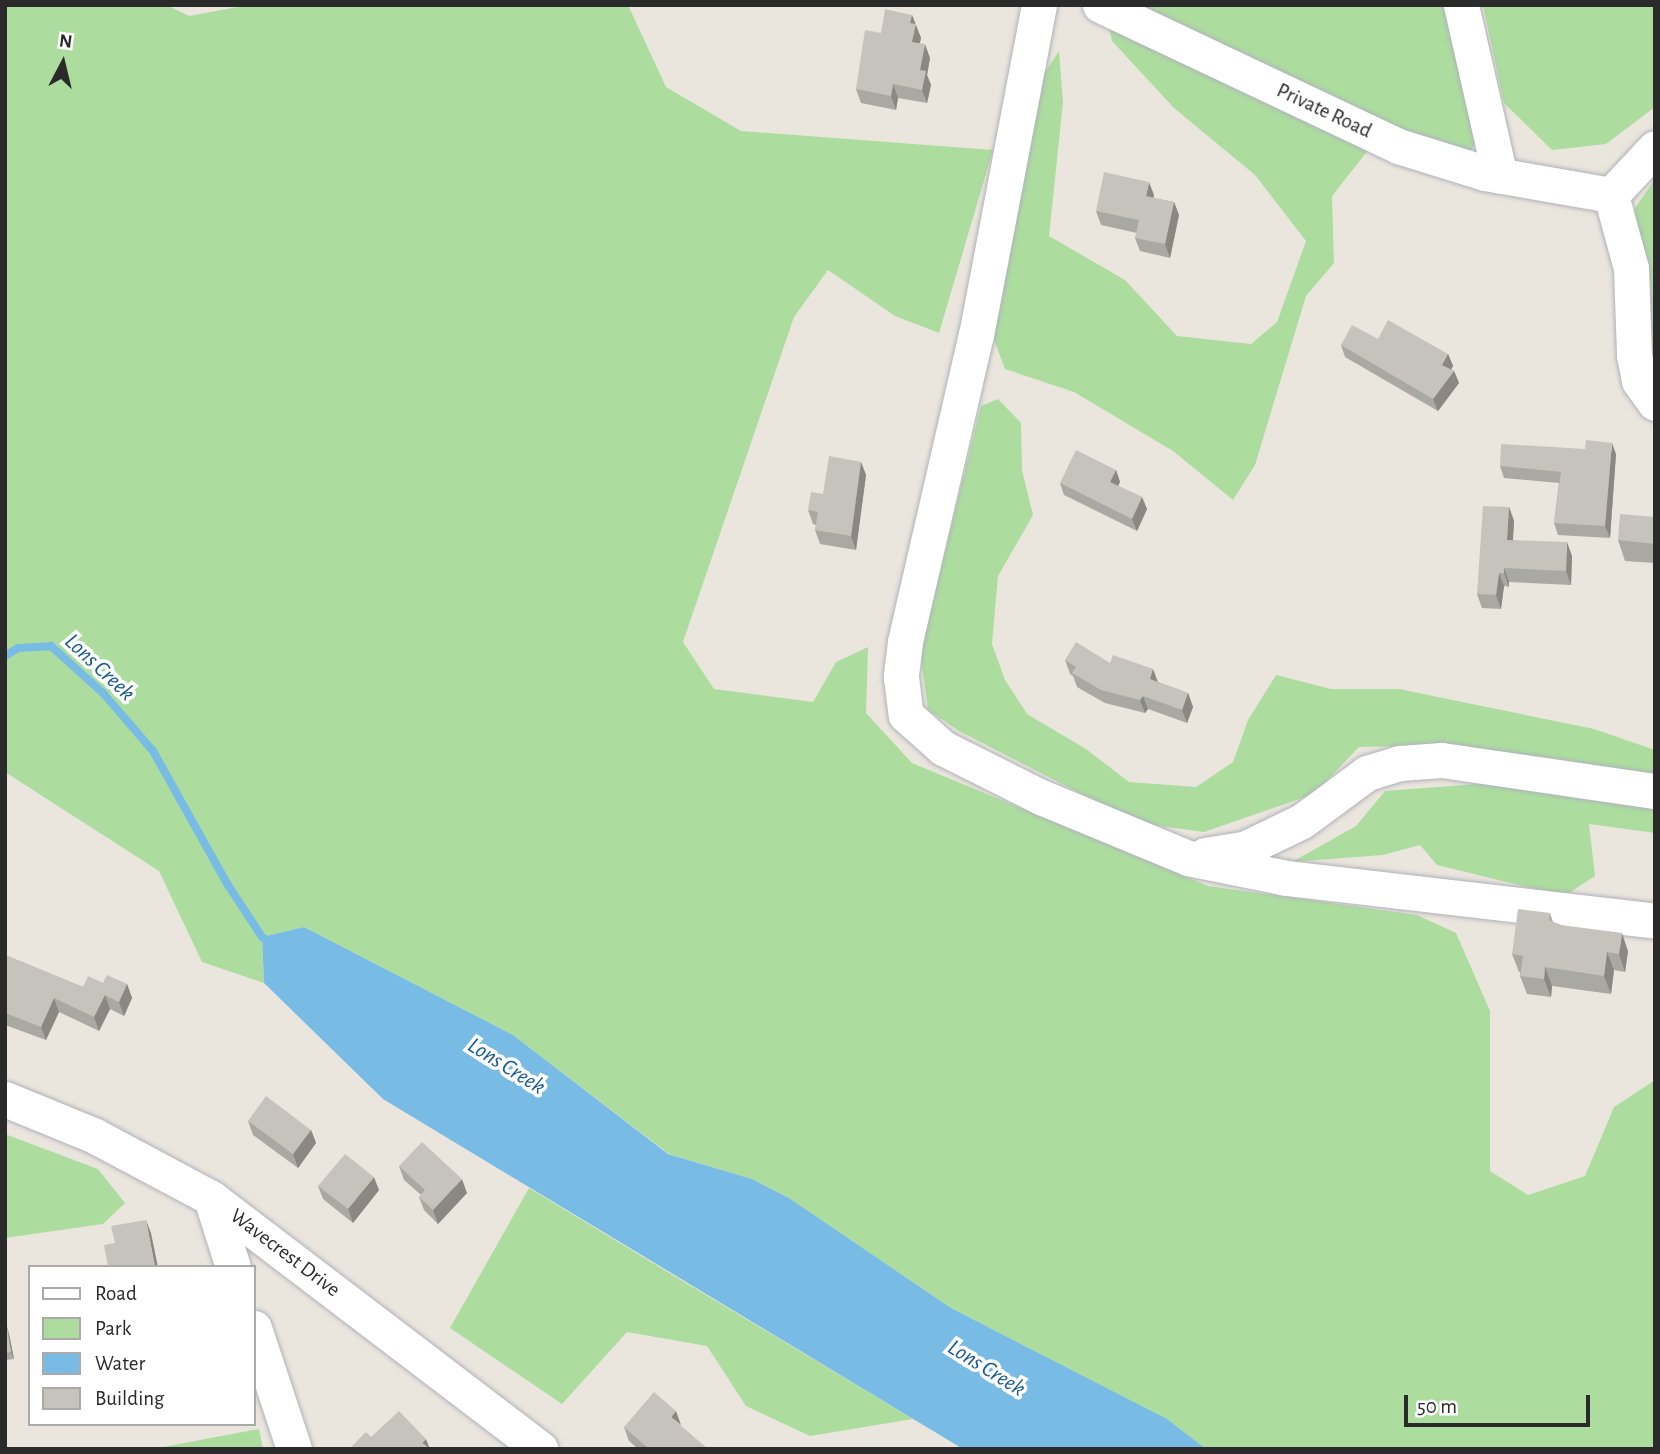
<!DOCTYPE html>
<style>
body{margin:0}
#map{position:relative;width:1660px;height:1454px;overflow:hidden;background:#ebe6dd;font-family:"Alegreya Sans",sans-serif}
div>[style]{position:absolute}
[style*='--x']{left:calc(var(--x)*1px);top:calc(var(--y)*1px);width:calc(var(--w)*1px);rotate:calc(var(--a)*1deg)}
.green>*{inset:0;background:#acdd9e}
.water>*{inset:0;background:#78bbe5}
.stream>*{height:8px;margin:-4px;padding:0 4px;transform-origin:4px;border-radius:4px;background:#78bbe5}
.roads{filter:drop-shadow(0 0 2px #b0b2bc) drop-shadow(0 0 2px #b0b2bc)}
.minor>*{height:35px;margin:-17.5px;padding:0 17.5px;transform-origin:17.5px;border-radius:17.5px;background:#fff}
.wall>*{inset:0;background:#aaa8a2}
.shaded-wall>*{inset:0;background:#8b8884}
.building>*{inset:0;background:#c6c3bc}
span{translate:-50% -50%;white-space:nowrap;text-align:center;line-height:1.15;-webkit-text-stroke:7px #fff;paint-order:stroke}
.street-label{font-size:21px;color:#2a2a2a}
.water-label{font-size:23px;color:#185990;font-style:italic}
.frame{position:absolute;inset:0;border:7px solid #2a2a2a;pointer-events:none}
.legend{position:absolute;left:28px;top:1265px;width:228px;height:161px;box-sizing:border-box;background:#fff;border:2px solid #aaa;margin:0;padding:9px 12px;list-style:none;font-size:21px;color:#2a2a2a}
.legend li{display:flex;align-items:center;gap:14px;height:35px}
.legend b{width:35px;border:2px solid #aaa}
.north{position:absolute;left:28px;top:28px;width:70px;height:70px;-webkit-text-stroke:5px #fff;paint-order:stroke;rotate:7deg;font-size:19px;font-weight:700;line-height:28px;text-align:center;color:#2a2a2a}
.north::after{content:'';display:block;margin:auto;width:24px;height:32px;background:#2a2a2a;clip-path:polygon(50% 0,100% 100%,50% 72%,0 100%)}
.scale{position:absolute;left:1404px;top:1395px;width:186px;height:32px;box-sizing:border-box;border:4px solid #2a2a2a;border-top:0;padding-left:9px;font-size:21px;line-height:24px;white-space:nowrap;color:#2a2a2a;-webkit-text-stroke:5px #fff;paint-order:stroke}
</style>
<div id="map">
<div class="green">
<div style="clip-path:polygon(5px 5px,167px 5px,189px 16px,248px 5px,628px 5px,666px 87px,741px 131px,993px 150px,939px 333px,895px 316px,828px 270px,794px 317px,683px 642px,714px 689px,813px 702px,836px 662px,868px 647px,866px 713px,912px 763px,1208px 886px,1417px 915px,1456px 933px,1490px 1011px,1490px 1171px,1528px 1195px,1585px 1176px,1614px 1107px,1655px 1080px,1655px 1449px,1206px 1449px,1166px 1419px,951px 1308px,789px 1198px,752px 1179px,669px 1154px,513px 1035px,304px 927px,262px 937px,264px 983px,202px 962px,159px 871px,5px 772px)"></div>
<div style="clip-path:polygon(1131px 5px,1449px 5px,1477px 140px,1471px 151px,1437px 145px)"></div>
<div style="clip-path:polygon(1483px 5px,1655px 5px,1655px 107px,1606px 144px,1552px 150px,1504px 103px)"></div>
<div style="clip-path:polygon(1107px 18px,1369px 149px,1332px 196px,1334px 263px,1306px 296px,1255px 465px,1233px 500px,1173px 451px,1074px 392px,1005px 369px,994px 340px,997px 277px,1028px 98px,1059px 51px,1063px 102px,1049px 236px,1125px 280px,1177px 336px,1251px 344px,1277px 322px,1306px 241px,1255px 175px,1174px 108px,1112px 41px)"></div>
<div style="clip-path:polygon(1655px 179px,1655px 356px,1640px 325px,1629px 217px)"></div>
<div style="clip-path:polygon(998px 399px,1021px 423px,1022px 470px,1033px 515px,998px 576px,992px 644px,1005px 680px,1027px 714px,1086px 749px,1129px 782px,1196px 787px,1233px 762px,1248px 720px,1276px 675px,1331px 689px,1399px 689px,1594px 729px,1655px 750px,1655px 780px,1418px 746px,1359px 747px,1314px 794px,1204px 832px,1138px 823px,959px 731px,928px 710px,920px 653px,981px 406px)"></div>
<div style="clip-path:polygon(1528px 780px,1655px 803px,1655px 833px,1589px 824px,1595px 876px,1564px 896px,1437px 865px,1420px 845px,1383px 855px,1292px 862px,1356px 826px,1385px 791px)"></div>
<div style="clip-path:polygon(5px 1134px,98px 1169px,125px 1203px,103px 1224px,5px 1238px)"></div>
<div style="clip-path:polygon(529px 1188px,671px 1274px,913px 1419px,810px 1436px,746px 1406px,707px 1346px,627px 1332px,562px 1404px,450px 1328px)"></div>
<div style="clip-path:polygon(259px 1429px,263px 1449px,152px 1449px)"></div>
</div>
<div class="water">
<div style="clip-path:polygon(304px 927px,513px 1035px,668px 1154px,752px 1179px,789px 1198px,951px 1308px,1167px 1419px,1206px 1449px,963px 1449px,383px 1099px,264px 983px,262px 937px)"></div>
</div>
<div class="stream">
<div style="--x:5;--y:656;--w:15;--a:-32"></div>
<div style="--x:18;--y:648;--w:33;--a:-3"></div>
<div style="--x:51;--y:646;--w:70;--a:42.1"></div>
<div style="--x:103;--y:693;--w:77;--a:49.2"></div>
<div style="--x:153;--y:751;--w:154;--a:60.8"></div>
<div style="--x:228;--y:885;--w:62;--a:56.8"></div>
<div style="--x:262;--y:937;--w:9;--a:32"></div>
</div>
<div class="roads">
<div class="minor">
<div style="--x:1039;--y:5;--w:335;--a:100.8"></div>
<div style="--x:976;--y:334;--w:316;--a:103"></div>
<div style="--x:905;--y:642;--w:35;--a:97"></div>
<div style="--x:901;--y:677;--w:38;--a:83"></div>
<div style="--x:906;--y:715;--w:50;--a:41.7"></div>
<div style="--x:943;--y:748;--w:110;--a:26.6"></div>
<div style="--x:1041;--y:797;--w:159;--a:22.5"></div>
<div style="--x:1188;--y:858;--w:100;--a:11.5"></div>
<div style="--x:1286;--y:878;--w:371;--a:6.6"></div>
<div style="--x:1100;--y:5;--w:330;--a:25.3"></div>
<div style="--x:1398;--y:146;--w:91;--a:17.2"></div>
<div style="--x:1485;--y:173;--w:128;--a:9.9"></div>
<div style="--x:1611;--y:195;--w:64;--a:-46.9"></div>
<div style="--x:1461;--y:5;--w:175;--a:77.2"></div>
<div style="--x:1611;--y:195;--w:76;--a:74.7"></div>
<div style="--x:1631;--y:268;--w:87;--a:88"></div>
<div style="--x:1634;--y:355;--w:26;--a:79"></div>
<div style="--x:1639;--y:381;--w:27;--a:54"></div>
<div style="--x:1205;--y:855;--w:39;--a:-9"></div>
<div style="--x:1244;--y:849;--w:64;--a:-25.8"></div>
<div style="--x:1302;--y:821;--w:81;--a:-36.4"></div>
<div style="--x:1367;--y:773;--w:34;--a:-17"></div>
<div style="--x:1400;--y:763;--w:42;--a:-4.1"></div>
<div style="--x:1442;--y:760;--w:215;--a:8.3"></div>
<div style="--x:5;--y:1099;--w:97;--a:22.3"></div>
<div style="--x:95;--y:1136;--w:132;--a:28.1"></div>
<div style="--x:211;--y:1198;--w:414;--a:37.3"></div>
<div style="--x:211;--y:1198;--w:72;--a:72.3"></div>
<div style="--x:254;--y:1328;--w:127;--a:71.7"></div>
</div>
</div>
<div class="wall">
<div style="clip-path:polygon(912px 15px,921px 38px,920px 43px,930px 58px,927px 75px,931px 85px,927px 103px,898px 98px,896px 110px,861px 103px,856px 89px,881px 33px)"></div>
<div style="clip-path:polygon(1154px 195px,1153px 198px,1174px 202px,1179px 215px,1170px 258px,1140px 251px,1135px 238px,1137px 233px,1101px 225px,1096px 211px)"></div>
<div style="clip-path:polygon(1378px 339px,1448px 354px,1453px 366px,1451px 369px,1454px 371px,1459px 383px,1438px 411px,1345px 357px,1341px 345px)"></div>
<div style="clip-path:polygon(1585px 449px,1616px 454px,1610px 538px,1558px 535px,1554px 523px,1559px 483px,1504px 478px,1500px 466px)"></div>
<div style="clip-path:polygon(861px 462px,866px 475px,856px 550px,820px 544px,815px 530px,816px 525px,813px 524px,808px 510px,823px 494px)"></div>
<div style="clip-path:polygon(1116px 470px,1120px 482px,1118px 486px,1142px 497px,1147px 509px,1137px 531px,1064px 495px,1060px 483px)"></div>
<div style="clip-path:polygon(1509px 507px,1514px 521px,1513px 540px,1572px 556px,1571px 585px,1509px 582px,1509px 587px,1504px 586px,1501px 609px,1482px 608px,1477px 594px)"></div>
<div style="clip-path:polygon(1655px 517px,1655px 563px,1625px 561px,1618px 540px)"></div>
<div style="clip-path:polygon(1065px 660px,1110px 663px,1153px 669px,1158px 682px,1188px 693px,1193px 707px,1187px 723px,1148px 709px,1145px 713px,1105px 703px,1077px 687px,1073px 676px,1070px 674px)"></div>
<div style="clip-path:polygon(1550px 913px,1553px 922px,1628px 951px,1625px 972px,1614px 970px,1611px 994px,1552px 986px,1551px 997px,1527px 994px,1520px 976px,1520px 972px,1519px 972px,1512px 954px)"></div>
<div style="clip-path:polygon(5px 955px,83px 987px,103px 983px,127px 984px,132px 998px,124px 1016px,110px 1009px,99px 1031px,59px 1012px,46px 1040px,5px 1025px)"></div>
<div style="clip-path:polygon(248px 1121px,311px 1130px,316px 1143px,298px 1168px,253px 1135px)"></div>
<div style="clip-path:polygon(399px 1166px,467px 1193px,438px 1224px,424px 1210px,419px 1197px,421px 1195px,404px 1180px)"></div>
<div style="clip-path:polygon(318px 1186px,379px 1190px,353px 1223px,323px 1199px)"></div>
<div style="clip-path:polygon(5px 1327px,7px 1327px,9px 1334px,14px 1359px,5px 1360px)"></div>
<div style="clip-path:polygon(624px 1427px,708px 1449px,638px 1449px,629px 1441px)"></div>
</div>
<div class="shaded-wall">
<div style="clip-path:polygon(912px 15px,921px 38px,917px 55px,912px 42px,910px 23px)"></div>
<div style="clip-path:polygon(925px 44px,930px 58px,927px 75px,931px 85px,927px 103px,922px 90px,920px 70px)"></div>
<div style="clip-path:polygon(893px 84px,898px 98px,896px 110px,891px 96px)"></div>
<div style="clip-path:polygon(1149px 182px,1154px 195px,1151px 210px,1146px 196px)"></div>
<div style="clip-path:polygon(1174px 202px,1179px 215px,1170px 258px,1165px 244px)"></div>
<div style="clip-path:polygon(1448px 354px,1453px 366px,1447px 377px,1442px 365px)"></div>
<div style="clip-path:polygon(1454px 371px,1459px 383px,1438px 411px,1433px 399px)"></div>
<div style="clip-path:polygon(1612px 443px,1616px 454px,1610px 538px,1605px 526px)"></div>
<div style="clip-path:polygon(861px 462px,866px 475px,856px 550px,851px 536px)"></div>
<div style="clip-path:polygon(1116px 470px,1120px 482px,1114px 494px,1110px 482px)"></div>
<div style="clip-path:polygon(1142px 497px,1147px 509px,1137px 531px,1132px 519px)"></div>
<div style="clip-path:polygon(1509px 507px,1514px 521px,1512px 554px,1507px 540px)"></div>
<div style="clip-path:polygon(1567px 542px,1572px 556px,1571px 585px,1566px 571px)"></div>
<div style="clip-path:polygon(1504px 568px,1509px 582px,1509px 587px,1504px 573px)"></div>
<div style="clip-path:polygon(1499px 573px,1504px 586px,1501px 609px,1496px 595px)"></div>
<div style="clip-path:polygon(1153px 669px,1158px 683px,1150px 679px)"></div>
<div style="clip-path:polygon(1188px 693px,1193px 707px,1187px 723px,1182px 710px)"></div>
<div style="clip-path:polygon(1143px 696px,1148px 709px,1145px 713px,1140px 700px)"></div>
<div style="clip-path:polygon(1622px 933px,1628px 951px,1625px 972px,1619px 954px)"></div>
<div style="clip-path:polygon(1607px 952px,1614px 970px,1611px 994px,1604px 976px)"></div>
<div style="clip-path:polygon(1545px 967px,1552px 986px,1551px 997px,1544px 979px)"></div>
<div style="clip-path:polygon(127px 984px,132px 998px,124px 1016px,119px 1002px)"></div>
<div style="clip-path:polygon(105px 995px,110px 1009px,99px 1031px,94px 1017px)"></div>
<div style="clip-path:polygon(54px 998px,59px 1012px,46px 1040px,41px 1027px)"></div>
<div style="clip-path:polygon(311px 1130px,316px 1143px,298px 1168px,293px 1154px)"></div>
<div style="clip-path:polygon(374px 1177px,379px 1190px,353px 1223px,348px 1209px)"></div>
<div style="clip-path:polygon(462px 1179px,467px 1193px,438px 1224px,433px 1210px)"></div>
<div style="clip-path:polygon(146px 1220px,151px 1233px,158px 1267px,155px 1267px)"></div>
<div style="clip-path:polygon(7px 1327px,9px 1334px,14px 1359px,11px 1352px)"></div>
<div style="clip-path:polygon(676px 1411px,681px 1425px,671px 1417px)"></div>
<div style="clip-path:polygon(426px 1439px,430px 1449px,422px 1443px)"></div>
</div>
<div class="building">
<div style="clip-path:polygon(885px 9px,912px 15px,910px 23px,916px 24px,912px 42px,925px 44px,920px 70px,926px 71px,922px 90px,893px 84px,891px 96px,856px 89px,865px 30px,881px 33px)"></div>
<div style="clip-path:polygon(1104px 172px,1149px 182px,1146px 196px,1174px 202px,1165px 244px,1135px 238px,1139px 220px,1096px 211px)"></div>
<div style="clip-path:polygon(1388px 320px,1448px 354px,1442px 365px,1454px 371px,1433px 399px,1341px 345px,1352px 325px,1378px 339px)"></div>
<div style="clip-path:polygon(1586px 440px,1612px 443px,1605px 526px,1554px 523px,1561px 472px,1500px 466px,1501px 444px,1585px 449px)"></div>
<div style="clip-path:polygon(1076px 450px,1116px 470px,1110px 482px,1142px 497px,1132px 519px,1060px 483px)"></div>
<div style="clip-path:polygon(829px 456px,861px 462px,851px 536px,815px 530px,818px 512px,808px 510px,811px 492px,823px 494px)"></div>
<div style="clip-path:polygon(1483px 506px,1509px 507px,1507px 540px,1567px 542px,1566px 571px,1504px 568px,1504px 573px,1499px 573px,1496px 595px,1477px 594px)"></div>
<div style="clip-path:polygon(1620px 514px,1655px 517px,1655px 544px,1618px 540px)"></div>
<div style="clip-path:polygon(1076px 642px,1110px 663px,1113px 655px,1153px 669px,1150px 679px,1188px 693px,1182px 710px,1143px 696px,1140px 700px,1101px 690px,1072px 673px,1076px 667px,1065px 660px)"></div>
<div style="clip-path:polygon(1518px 909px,1550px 913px,1549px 920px,1561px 925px,1622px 933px,1619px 954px,1607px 952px,1604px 976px,1545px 967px,1544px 979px,1520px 976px,1523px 956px,1512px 954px)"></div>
<div style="clip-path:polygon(5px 955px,83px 987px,88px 976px,103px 983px,107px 975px,127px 984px,119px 1002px,105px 995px,94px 1017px,54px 998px,41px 1027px,5px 1013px)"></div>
<div style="clip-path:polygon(266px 1096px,311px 1130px,293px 1154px,248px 1121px)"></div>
<div style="clip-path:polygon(422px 1142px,462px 1179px,433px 1210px,419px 1197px,425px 1190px,399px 1166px)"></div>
<div style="clip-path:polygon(345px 1154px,374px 1177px,348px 1209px,318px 1186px)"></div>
<div style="clip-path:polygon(146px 1220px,155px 1267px,124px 1267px,123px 1266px,108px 1267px,104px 1245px,115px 1243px,111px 1226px)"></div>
<div style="clip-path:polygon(5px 1327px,7px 1327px,11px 1352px,5px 1353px)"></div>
<div style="clip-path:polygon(654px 1392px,676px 1411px,671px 1417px,708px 1449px,649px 1449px,624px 1427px)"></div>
<div style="clip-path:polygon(399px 1411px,426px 1439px,422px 1443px,430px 1449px,355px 1449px,352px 1446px,366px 1432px,371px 1437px)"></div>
</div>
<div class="street-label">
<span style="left:1324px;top:111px;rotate:25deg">Private Road</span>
<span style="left:285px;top:1253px;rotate:37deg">Wavecrest Drive</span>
</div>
<div class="water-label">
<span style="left:99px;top:668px;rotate:43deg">Lons Creek</span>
<span style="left:506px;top:1067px;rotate:32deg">Lons Creek</span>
<span style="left:986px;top:1369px;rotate:32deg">Lons Creek</span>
</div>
<div class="frame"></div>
<ul class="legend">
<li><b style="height:9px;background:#fff"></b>Road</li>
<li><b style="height:19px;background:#acdd9e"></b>Park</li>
<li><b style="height:19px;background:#78bbe5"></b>Water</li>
<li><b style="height:19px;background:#c6c3bc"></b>Building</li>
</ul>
<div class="north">N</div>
<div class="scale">50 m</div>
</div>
